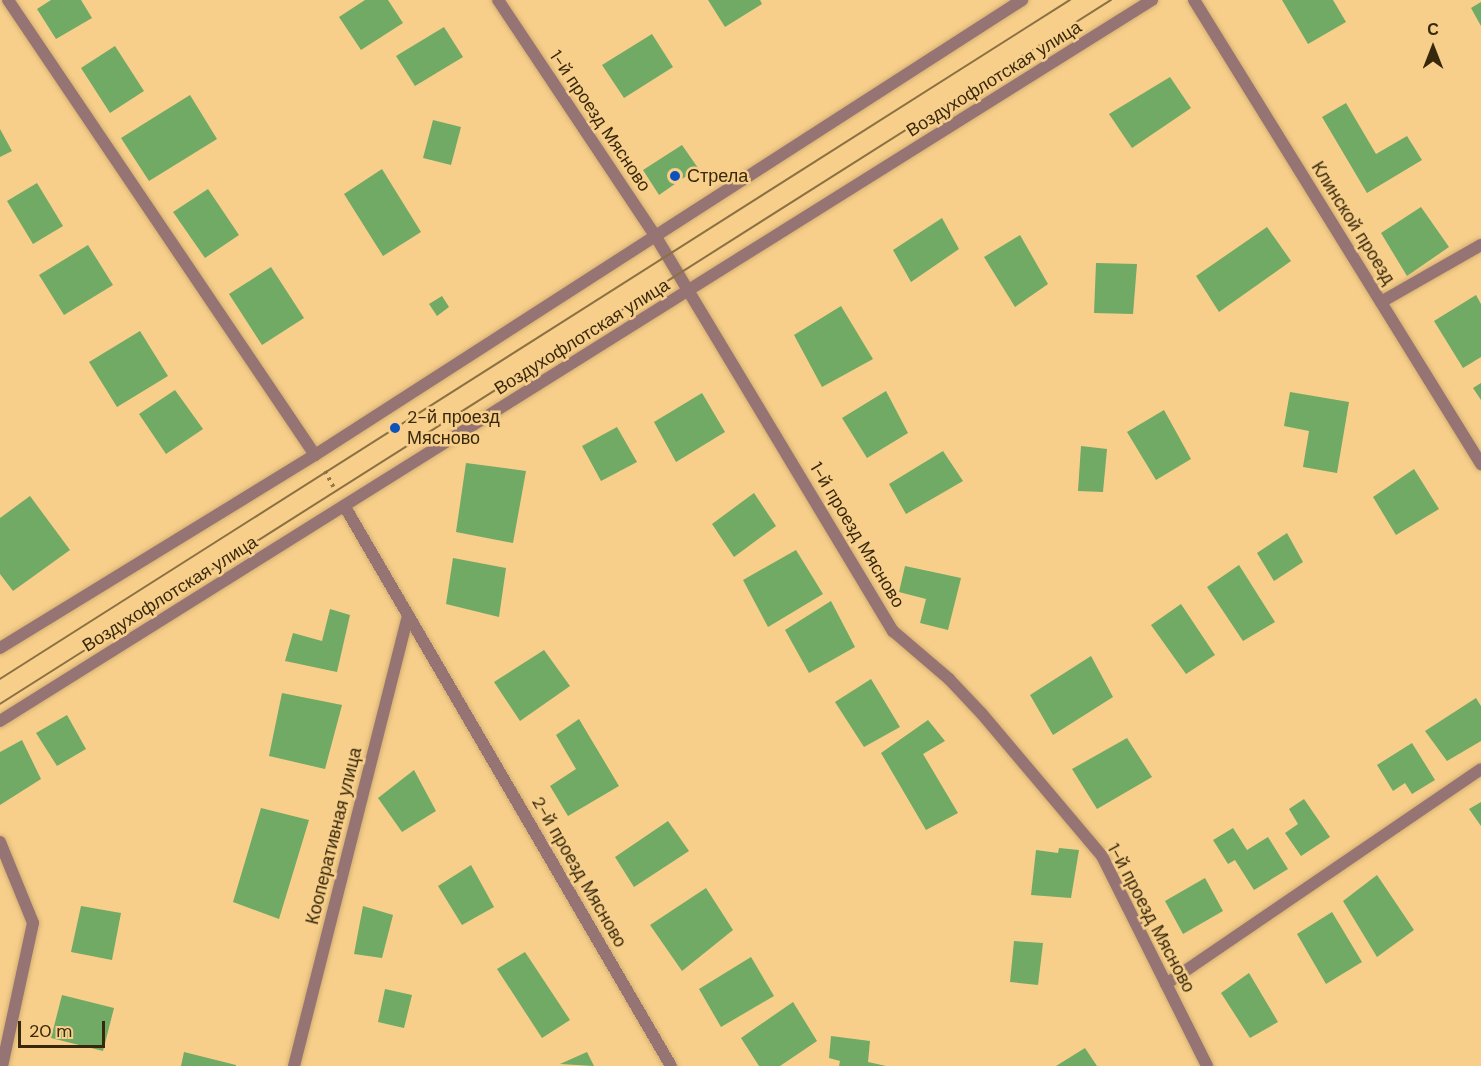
<!DOCTYPE html>
<meta charset="utf-8">
<style>
body{margin:0}
#map{position:relative;width:1481px;height:1066px;overflow:hidden;background:#f7cf8b;font-family:"DM Sans",sans-serif}
div>[style]{position:absolute}
[style*='--x']{left:calc(var(--x)*1px);top:calc(var(--y)*1px);width:calc(var(--w)*1px);rotate:calc(var(--a)*1deg)}
.building>*{inset:0;background:#70aa64}
.path>*{height:4px;margin-top:-2px;transform-origin:0;background:repeating-linear-gradient(90deg,#927848 0 3px,transparent 0 7.5px)}
.roads{filter:drop-shadow(0 0 2px #d1ae72) drop-shadow(0 0 2px #d1ae72)}
.minor>*{height:12px;margin:-6px;padding:0 6px;transform-origin:6px;border-radius:6px;background:#967473}
.tram>*{height:1.5px;margin:-0.75px;padding:0 0.75px;transform-origin:0.75px;border-radius:0.75px;background:#8b7143}
.dots>*{width:16px;height:16px;translate:-50% -50%;box-sizing:border-box;border:3px solid #f7cf8b;border-radius:50%}
span{translate:-50% -50%;white-space:nowrap;text-align:center;line-height:1.15;-webkit-text-stroke:5px #f7cf8b;paint-order:stroke}
.street-label{font-size:18px;color:#38290c}
.poi-label{font-size:18px;color:#38290c}
.left{translate:0 -50%;text-align:left}
.north{position:absolute;left:1403px;top:18px;width:60px;height:60px;-webkit-text-stroke:4px #f7cf8b;paint-order:stroke;rotate:0deg;font-size:16px;font-weight:700;line-height:24px;text-align:center;color:#38290c}
.north::after{content:'';display:block;margin:auto;width:21px;height:27px;background:#38290c;clip-path:polygon(50% 0,100% 100%,50% 72%,0 100%)}
.scale{position:absolute;left:18px;top:1021px;width:87px;height:27px;box-sizing:border-box;border:3px solid #38290c;border-top:0;padding-left:8px;font-size:18px;line-height:21px;white-space:nowrap;color:#38290c;-webkit-text-stroke:4px #f7cf8b;paint-order:stroke}
</style>
<div id="map">
<div class="building">
<div style="clip-path:polygon(51px 0,81px 0,92px 18px,56px 39px,37px 9px)"></div>
<div style="clip-path:polygon(365px 0,388px 0,403px 23px,361px 50px,339px 17px)"></div>
<div style="clip-path:polygon(708px 0,760px 0,762px 4px,725px 27px)"></div>
<div style="clip-path:polygon(1282px 0,1333px 0,1346px 22px,1308px 44px)"></div>
<div style="clip-path:polygon(1481px 2px,1481px 26px,1471px 8px)"></div>
<div style="clip-path:polygon(444px 27px,463px 57px,415px 86px,396px 56px)"></div>
<div style="clip-path:polygon(652px 34px,673px 67px,624px 98px,602px 65px)"></div>
<div style="clip-path:polygon(115px 46px,144px 91px,110px 113px,81px 68px)"></div>
<div style="clip-path:polygon(1170px 77px,1191px 108px,1132px 148px,1109px 114px)"></div>
<div style="clip-path:polygon(190px 95px,217px 139px,149px 181px,121px 138px)"></div>
<div style="clip-path:polygon(1346px 103px,1376px 154px,1407px 136px,1422px 160px,1367px 193px,1322px 117px)"></div>
<div style="clip-path:polygon(433px 120px,461px 127px,451px 165px,423px 158px)"></div>
<div style="clip-path:polygon(0 129px,12px 151px,0 157px)"></div>
<div style="clip-path:polygon(682px 145px,698px 168px,659px 195px,643px 170px)"></div>
<div style="clip-path:polygon(382px 169px,421px 232px,383px 256px,344px 194px)"></div>
<div style="clip-path:polygon(37px 183px,63px 226px,33px 244px,7px 201px)"></div>
<div style="clip-path:polygon(208px 189px,239px 235px,205px 258px,173px 212px)"></div>
<div style="clip-path:polygon(1421px 207px,1449px 247px,1407px 276px,1381px 233px)"></div>
<div style="clip-path:polygon(942px 218px,959px 249px,911px 282px,893px 250px)"></div>
<div style="clip-path:polygon(1267px 227px,1291px 261px,1219px 312px,1196px 276px)"></div>
<div style="clip-path:polygon(1020px 235px,1048px 284px,1015px 307px,984px 257px)"></div>
<div style="clip-path:polygon(88px 245px,113px 285px,64px 315px,39px 275px)"></div>
<div style="clip-path:polygon(1096px 263px,1137px 264px,1133px 314px,1094px 313px)"></div>
<div style="clip-path:polygon(271px 267px,304px 318px,262px 345px,229px 294px)"></div>
<div style="clip-path:polygon(1476px 295px,1481px 304px,1481px 357px,1463px 368px,1434px 321px)"></div>
<div style="clip-path:polygon(442px 296px,449px 307px,437px 316px,429px 304px)"></div>
<div style="clip-path:polygon(841px 306px,873px 359px,822px 387px,794px 335px)"></div>
<div style="clip-path:polygon(140px 331px,168px 376px,117px 407px,89px 362px)"></div>
<div style="clip-path:polygon(1481px 383px,1481px 400px,1473px 388px)"></div>
<div style="clip-path:polygon(175px 390px,203px 429px,166px 454px,139px 414px)"></div>
<div style="clip-path:polygon(886px 391px,908px 433px,867px 458px,842px 418px)"></div>
<div style="clip-path:polygon(1290px 392px,1349px 402px,1337px 473px,1303px 467px,1309px 431px,1284px 426px)"></div>
<div style="clip-path:polygon(702px 393px,725px 432px,676px 462px,654px 422px)"></div>
<div style="clip-path:polygon(1164px 410px,1191px 459px,1156px 480px,1127px 432px)"></div>
<div style="clip-path:polygon(617px 427px,637px 462px,601px 481px,582px 446px)"></div>
<div style="clip-path:polygon(1081px 446px,1107px 449px,1103px 492px,1078px 491px)"></div>
<div style="clip-path:polygon(943px 451px,963px 481px,906px 514px,889px 484px)"></div>
<div style="clip-path:polygon(466px 463px,526px 471px,513px 543px,456px 532px)"></div>
<div style="clip-path:polygon(1414px 469px,1439px 509px,1396px 535px,1373px 497px)"></div>
<div style="clip-path:polygon(754px 493px,776px 526px,734px 557px,712px 524px)"></div>
<div style="clip-path:polygon(30px 496px,70px 550px,13px 591px,0 574px,0 518px)"></div>
<div style="clip-path:polygon(1287px 533px,1303px 562px,1274px 581px,1257px 553px)"></div>
<div style="clip-path:polygon(796px 550px,823px 594px,768px 627px,743px 580px)"></div>
<div style="clip-path:polygon(453px 558px,506px 568px,499px 617px,446px 604px)"></div>
<div style="clip-path:polygon(1239px 565px,1275px 622px,1243px 641px,1207px 587px)"></div>
<div style="clip-path:polygon(905px 566px,961px 578px,948px 630px,920px 623px,926px 599px,899px 592px)"></div>
<div style="clip-path:polygon(831px 601px,855px 647px,809px 673px,785px 630px)"></div>
<div style="clip-path:polygon(1181px 604px,1215px 655px,1186px 674px,1151px 625px)"></div>
<div style="clip-path:polygon(330px 609px,350px 615px,337px 672px,285px 661px,293px 633px,322px 641px)"></div>
<div style="clip-path:polygon(544px 650px,570px 686px,520px 721px,494px 682px)"></div>
<div style="clip-path:polygon(1091px 656px,1113px 697px,1053px 735px,1030px 695px)"></div>
<div style="clip-path:polygon(871px 679px,900px 727px,864px 747px,835px 702px)"></div>
<div style="clip-path:polygon(282px 693px,342px 705px,325px 769px,269px 756px)"></div>
<div style="clip-path:polygon(1476px 698px,1481px 706px,1481px 741px,1447px 761px,1425px 731px)"></div>
<div style="clip-path:polygon(67px 715px,86px 749px,57px 766px,36px 733px)"></div>
<div style="clip-path:polygon(579px 719px,619px 786px,568px 816px,550px 786px,576px 769px,556px 735px)"></div>
<div style="clip-path:polygon(928px 720px,945px 741px,923px 754px,958px 813px,926px 830px,881px 753px)"></div>
<div style="clip-path:polygon(1127px 738px,1152px 777px,1097px 809px,1072px 769px)"></div>
<div style="clip-path:polygon(22px 740px,41px 779px,0 805px,0 752px)"></div>
<div style="clip-path:polygon(1412px 743px,1435px 780px,1412px 794px,1405px 783px,1393px 791px,1377px 765px)"></div>
<div style="clip-path:polygon(414px 770px,436px 811px,402px 832px,378px 798px)"></div>
<div style="clip-path:polygon(1304px 799px,1330px 837px,1301px 856px,1285px 833px,1298px 824px,1289px 809px)"></div>
<div style="clip-path:polygon(1481px 802px,1481px 826px,1469px 809px)"></div>
<div style="clip-path:polygon(261px 808px,309px 820px,279px 919px,233px 902px)"></div>
<div style="clip-path:polygon(668px 821px,689px 851px,634px 887px,615px 857px)"></div>
<div style="clip-path:polygon(1233px 828px,1247px 850px,1268px 837px,1288px 869px,1254px 890px,1235px 860px,1228px 864px,1213px 840px)"></div>
<div style="clip-path:polygon(1059px 848px,1079px 850px,1071px 898px,1031px 895px,1036px 850px,1058px 853px)"></div>
<div style="clip-path:polygon(471px 865px,494px 907px,462px 925px,438px 886px)"></div>
<div style="clip-path:polygon(1377px 875px,1414px 930px,1377px 957px,1343px 901px)"></div>
<div style="clip-path:polygon(1205px 878px,1223px 911px,1183px 934px,1165px 901px)"></div>
<div style="clip-path:polygon(706px 888px,733px 930px,682px 971px,650px 925px)"></div>
<div style="clip-path:polygon(81px 906px,121px 913px,112px 960px,71px 952px)"></div>
<div style="clip-path:polygon(363px 906px,393px 915px,382px 958px,354px 954px)"></div>
<div style="clip-path:polygon(1332px 912px,1362px 962px,1326px 984px,1297px 934px)"></div>
<div style="clip-path:polygon(1014px 941px,1043px 943px,1038px 985px,1010px 982px)"></div>
<div style="clip-path:polygon(525px 952px,570px 1020px,542px 1038px,497px 969px)"></div>
<div style="clip-path:polygon(751px 957px,774px 996px,721px 1027px,699px 989px)"></div>
<div style="clip-path:polygon(1249px 973px,1278px 1022px,1250px 1038px,1221px 993px)"></div>
<div style="clip-path:polygon(385px 989px,412px 995px,404px 1028px,378px 1022px)"></div>
<div style="clip-path:polygon(62px 995px,114px 1008px,103px 1051px,51px 1038px)"></div>
<div style="clip-path:polygon(793px 1002px,817px 1041px,780px 1066px,759px 1066px,741px 1038px)"></div>
<div style="clip-path:polygon(831px 1036px,870px 1041px,868px 1062px,886px 1066px,839px 1066px,840px 1061px,829px 1058px)"></div>
<div style="clip-path:polygon(1085px 1048px,1097px 1066px,1056px 1066px)"></div>
<div style="clip-path:polygon(184px 1052px,236px 1065px,236px 1066px,181px 1066px)"></div>
<div style="clip-path:polygon(587px 1052px,594px 1066px,560px 1064px)"></div>
</div>
<div class="path">
<div style="--x:325;--y:471;--w:19;--a:62"></div>
</div>
<div class="roads">
<div class="minor">
<div style="--x:8;--y:0;--w:549;--a:55.99"></div>
<div style="--x:498;--y:0;--w:285;--a:56.3"></div>
<div style="--x:656;--y:237;--w:460;--a:59"></div>
<div style="--x:893;--y:631;--w:74;--a:40.6"></div>
<div style="--x:949;--y:679;--w:48;--a:46.7"></div>
<div style="--x:982;--y:714;--w:186;--a:49.8"></div>
<div style="--x:1102;--y:856;--w:235;--a:63.4"></div>
<div style="--x:1194;--y:0;--w:546;--a:58.26"></div>
<div style="--x:1381;--y:302;--w:115;--a:-29.7"></div>
<div style="--x:345;--y:507;--w:647;--a:59.75"></div>
<div style="--x:0;--y:648;--w:369;--a:-31.5"></div>
<div style="--x:315;--y:455;--w:841;--a:-32.76"></div>
<div style="--x:0;--y:721;--w:1359;--a:-32.04"></div>
<div style="--x:0;--y:842;--w:87;--a:67.8"></div>
<div style="--x:33;--y:923;--w:146;--a:102.2"></div>
<div style="--x:1166;--y:984;--w:381;--a:-34.3"></div>
<div style="--x:294;--y:1066;--w:465;--a:-75.8"></div>
</div>
</div>
<div class="tram">
<div style="--x:0;--y:679;--w:1267;--a:-32.4"></div>
<div style="--x:0;--y:704;--w:1315;--a:-32.36"></div>
</div>
<div class="dots">
<div style="left:675px;top:176px;background:#0e52bc"></div>
<div style="left:395px;top:428px;background:#0e52bc"></div>
</div>
<div class="street-label">
<span style="left:994px;top:79px;rotate:-32deg">Воздухофлотская улица</span>
<span style="left:600px;top:121px;rotate:56deg">1-й проезд Мясново</span>
<span style="left:1353px;top:223px;rotate:58deg">Клинской проезд</span>
<span style="left:582px;top:337px;rotate:-32deg">Воздухофлотская улица</span>
<span style="left:857px;top:535px;rotate:59deg">1-й проезд Мясново</span>
<span style="left:170px;top:594px;rotate:-32deg">Воздухофлотская улица</span>
<span style="left:334px;top:836px;rotate:-76deg">Кооперативная улица</span>
<span style="left:579px;top:872px;rotate:60deg">2-й проезд Мясново</span>
<span style="left:1151px;top:918px;rotate:62deg">1-й проезд Мясново</span>
</div>
<div class="poi-label">
<span class="left" style="left:687px;top:176px">Стрела</span>
<span class="left" style="left:407px;top:428px">2-й проезд<br>Мясново</span>
</div>
<div class="north">С</div>
<div class="scale">20 m</div>
</div>
